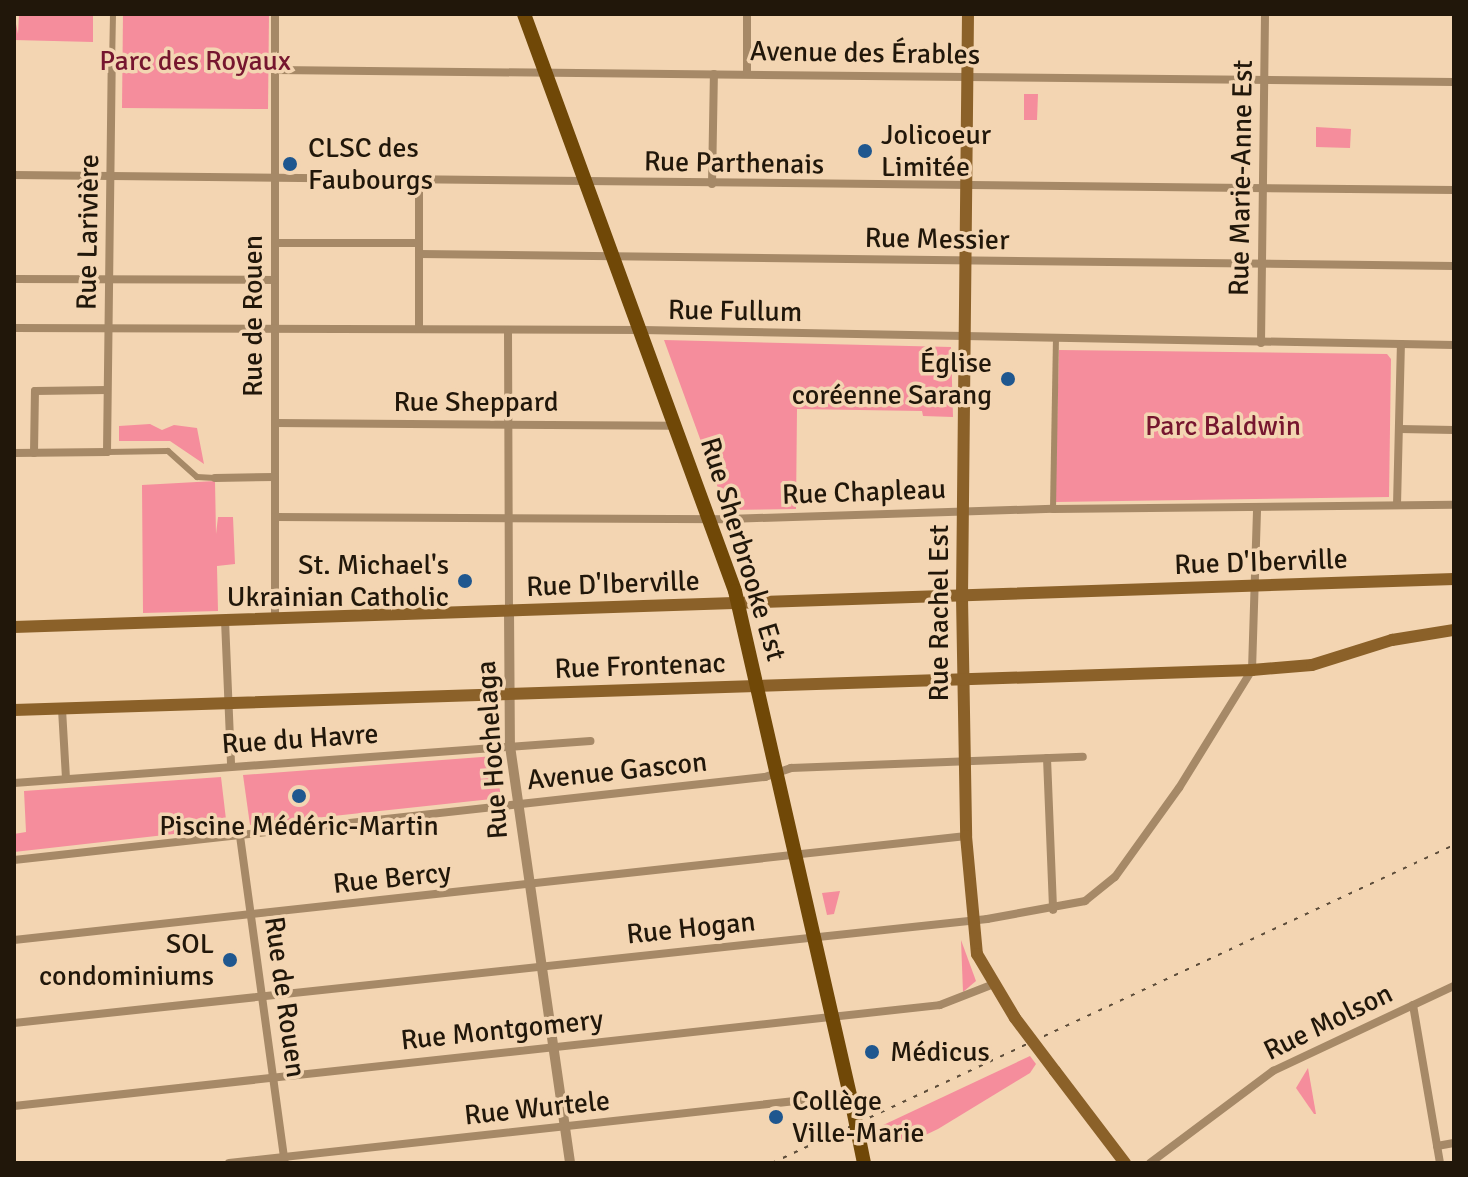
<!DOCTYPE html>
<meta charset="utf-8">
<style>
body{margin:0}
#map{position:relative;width:1468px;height:1177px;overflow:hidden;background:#f3d5b2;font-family:Signika,sans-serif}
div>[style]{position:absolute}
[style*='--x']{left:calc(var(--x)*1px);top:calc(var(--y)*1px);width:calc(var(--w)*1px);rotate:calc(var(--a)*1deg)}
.green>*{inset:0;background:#f58d9c}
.water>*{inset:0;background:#d5a0f7}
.round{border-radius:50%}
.pedestrian>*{height:6px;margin:-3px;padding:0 3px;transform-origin:3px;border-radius:3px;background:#a68967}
.minor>*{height:8px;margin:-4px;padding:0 4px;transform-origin:4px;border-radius:4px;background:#a68967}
.tertiary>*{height:10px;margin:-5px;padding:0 5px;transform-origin:5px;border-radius:5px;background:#a68967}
.secondary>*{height:12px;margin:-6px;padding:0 6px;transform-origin:6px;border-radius:6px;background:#8b6129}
.primary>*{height:14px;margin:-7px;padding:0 7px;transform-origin:7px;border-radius:7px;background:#704807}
.rail>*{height:2px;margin-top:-1px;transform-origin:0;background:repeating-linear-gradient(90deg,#5d4d3a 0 4px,transparent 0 12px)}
.secondary-bridge>*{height:12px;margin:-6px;padding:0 6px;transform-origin:6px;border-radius:6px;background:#8b6129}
.primary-bridge>*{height:14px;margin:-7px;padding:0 7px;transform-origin:7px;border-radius:7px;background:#704807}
.dots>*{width:22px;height:22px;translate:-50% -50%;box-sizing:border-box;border:4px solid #f3d5b2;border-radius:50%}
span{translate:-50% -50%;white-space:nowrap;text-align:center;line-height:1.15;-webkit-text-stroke:7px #f3d5b2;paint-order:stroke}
.street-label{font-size:28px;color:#21170a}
.park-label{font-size:28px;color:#76162f}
.poi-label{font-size:28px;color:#21170a}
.left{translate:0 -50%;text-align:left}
.right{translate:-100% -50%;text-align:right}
.frame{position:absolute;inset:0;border:16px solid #21170a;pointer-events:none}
</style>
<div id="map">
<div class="green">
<div style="clip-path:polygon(14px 14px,18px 34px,19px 14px,93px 14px,93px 42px,14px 40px)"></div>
<div style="clip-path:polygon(123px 14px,269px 14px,268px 109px,122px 108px)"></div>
<div style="clip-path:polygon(1024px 94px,1038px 94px,1037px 120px,1024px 120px)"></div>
<div style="clip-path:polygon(1316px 127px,1351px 129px,1350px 148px,1316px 147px)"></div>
<div style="clip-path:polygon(664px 340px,951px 347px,953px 417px,923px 416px,922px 411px,797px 409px,796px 509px,726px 510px)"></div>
<div style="clip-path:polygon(1059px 350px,1387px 354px,1391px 359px,1389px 497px,1055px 502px)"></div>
<div style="clip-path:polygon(150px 424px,162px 430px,174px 425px,197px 428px,204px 464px,170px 441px,119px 441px,119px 426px)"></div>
<div style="clip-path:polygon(215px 481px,216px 534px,218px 517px,233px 517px,235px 564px,217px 566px,218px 611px,143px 613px,142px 485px)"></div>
<div style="clip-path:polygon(495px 756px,501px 798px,250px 825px,243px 775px)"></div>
<div style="clip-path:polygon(221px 777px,227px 828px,14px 852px,14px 834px,26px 832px,24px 791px)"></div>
<div style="clip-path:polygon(840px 891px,834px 914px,827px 915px,822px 893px)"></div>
<div style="clip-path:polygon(961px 940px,976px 981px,963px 992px)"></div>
<div style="clip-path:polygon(1030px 1056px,1036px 1064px,1030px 1073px,938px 1129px,919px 1138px,877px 1142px,879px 1127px)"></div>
<div style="clip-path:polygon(1308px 1068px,1316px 1114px,1314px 1114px,1296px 1088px)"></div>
</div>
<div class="water">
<div class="round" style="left:289px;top:787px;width:20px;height:20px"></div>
</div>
<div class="pedestrian">
<div style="--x:112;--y:66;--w:52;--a:-88.9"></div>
<div style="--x:107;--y:452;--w:61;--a:-0.9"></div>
<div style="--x:168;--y:451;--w:39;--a:42"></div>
<div style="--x:197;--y:477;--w:18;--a:3"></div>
<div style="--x:1053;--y:509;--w:170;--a:-89"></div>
</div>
<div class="minor">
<div style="--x:275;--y:14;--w:605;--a:90"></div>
<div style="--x:275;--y:70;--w:1179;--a:0.58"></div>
<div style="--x:747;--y:74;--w:60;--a:-90"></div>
<div style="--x:14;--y:175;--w:1440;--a:0.6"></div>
<div style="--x:419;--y:182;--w:147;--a:90"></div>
<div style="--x:712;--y:184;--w:110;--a:-89"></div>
<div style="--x:275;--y:243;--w:144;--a:0"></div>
<div style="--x:419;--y:254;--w:1035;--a:0.66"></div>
<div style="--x:14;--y:279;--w:260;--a:0.2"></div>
<div style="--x:14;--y:328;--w:628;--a:0.18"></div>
<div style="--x:642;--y:330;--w:812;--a:1.06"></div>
<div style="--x:508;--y:330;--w:281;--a:89.8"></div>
<div style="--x:1261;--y:343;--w:329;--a:-89.3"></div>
<div style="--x:275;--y:423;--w:400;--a:0.4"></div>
<div style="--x:1400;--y:429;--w:54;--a:1.1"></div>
<div style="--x:14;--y:453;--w:93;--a:-0.6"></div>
<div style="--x:107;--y:452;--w:386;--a:-89.3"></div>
<div style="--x:34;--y:453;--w:62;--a:-89.1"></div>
<div style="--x:35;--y:391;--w:72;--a:-0.8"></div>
<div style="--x:215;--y:478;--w:60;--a:-1"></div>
<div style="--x:1397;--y:505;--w:161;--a:-88.6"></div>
<div style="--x:275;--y:517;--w:452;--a:0.3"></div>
<div style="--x:727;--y:519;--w:326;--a:-1.8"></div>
<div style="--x:1053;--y:509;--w:401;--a:-0.6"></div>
<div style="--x:225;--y:620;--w:146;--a:87.6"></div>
<div style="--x:62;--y:709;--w:70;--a:86.7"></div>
<div style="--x:1047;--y:758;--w:152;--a:87.7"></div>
<div style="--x:14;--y:783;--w:578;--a:-4.17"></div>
<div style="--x:240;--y:836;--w:330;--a:82.2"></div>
<div style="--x:14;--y:860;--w:756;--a:-6.31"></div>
<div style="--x:765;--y:777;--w:28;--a:-19"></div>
<div style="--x:791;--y:768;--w:292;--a:-2.2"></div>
<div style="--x:14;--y:940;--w:958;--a:-6.23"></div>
<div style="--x:1413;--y:1005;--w:160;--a:80.3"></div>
<div style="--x:14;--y:1023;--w:979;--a:-6.1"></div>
<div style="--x:987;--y:919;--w:100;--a:-10.4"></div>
<div style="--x:1085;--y:901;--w:38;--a:-39"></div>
<div style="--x:1115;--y:877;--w:110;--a:-54.3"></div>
<div style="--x:1179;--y:788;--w:139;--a:-58.3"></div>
<div style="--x:1252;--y:670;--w:162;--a:-88.2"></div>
<div style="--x:14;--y:1106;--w:931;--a:-6.22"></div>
<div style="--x:940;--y:1005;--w:55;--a:-21.4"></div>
<div style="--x:1437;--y:1146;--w:17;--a:-10"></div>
<div style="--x:229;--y:1163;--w:625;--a:-6.25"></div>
<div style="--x:1150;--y:1163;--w:154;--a:-36.8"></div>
<div style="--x:1273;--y:1071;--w:200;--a:-25.2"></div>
</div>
<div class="tertiary">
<div style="--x:509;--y:611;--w:135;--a:89.6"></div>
<div style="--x:510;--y:746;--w:421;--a:81.8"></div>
</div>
<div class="secondary">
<div style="--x:968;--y:14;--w:583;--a:90.59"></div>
<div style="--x:962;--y:597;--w:239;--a:89"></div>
<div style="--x:966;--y:836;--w:119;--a:84.7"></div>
<div style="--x:977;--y:954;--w:74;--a:59.3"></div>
<div style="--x:14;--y:627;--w:1441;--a:-1.91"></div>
<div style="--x:14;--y:710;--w:1239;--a:-1.85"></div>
<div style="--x:1252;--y:670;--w:60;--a:-4.8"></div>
<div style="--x:1312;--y:665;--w:84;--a:-17.4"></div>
<div style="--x:1392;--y:640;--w:63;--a:-9.2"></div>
<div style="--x:1055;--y:1071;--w:116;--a:52.7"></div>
</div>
<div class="primary">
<div style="--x:524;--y:14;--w:614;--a:69.91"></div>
<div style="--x:735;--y:591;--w:526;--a:77.15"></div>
</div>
<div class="rail">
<div style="--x:772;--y:1163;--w:752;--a:-25"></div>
</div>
<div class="secondary-bridge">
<div style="--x:1015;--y:1018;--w:66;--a:53"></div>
</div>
<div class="primary-bridge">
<div style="--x:852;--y:1104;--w:60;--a:78.5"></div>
</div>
<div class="dots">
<div style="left:865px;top:151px;background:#1f578f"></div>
<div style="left:290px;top:164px;background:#1f578f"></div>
<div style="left:1008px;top:379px;background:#1f578f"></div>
<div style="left:465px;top:581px;background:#1f578f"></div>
<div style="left:299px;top:796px;background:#1f578f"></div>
<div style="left:230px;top:960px;background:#1f578f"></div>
<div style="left:872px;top:1052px;background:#1f578f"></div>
<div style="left:776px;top:1117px;background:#1f578f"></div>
</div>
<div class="street-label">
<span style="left:865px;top:53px;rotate:1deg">Avenue des Érables</span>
<span style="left:734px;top:163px;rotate:1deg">Rue Parthenais</span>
<span style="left:1241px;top:178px;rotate:-89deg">Rue Marie-Anne Est</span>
<span style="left:88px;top:232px;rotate:-89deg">Rue Larivière</span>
<span style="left:937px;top:239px;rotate:1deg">Rue Messier</span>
<span style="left:735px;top:311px;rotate:1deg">Rue Fullum</span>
<span style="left:253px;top:316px;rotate:-90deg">Rue de Rouen</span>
<span style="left:476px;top:402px">Rue Sheppard</span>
<span style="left:864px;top:492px;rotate:-2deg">Rue Chapleau</span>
<span style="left:743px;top:549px;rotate:73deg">Rue Sherbrooke Est</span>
<span style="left:1261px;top:562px;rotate:-2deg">Rue D'Iberville</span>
<span style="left:613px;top:584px;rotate:-2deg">Rue D'Iberville</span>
<span style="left:939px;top:613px;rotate:-90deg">Rue Rachel Est</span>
<span style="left:640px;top:666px;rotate:-2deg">Rue Frontenac</span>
<span style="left:300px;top:739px;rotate:-4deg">Rue du Havre</span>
<span style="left:492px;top:750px;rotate:-94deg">Rue Hochelaga</span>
<span style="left:617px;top:771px;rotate:-6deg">Avenue Gascon</span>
<span style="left:392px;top:878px;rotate:-6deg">Rue Bercy</span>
<span style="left:691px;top:928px;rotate:-6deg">Rue Hogan</span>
<span style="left:285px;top:997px;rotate:82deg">Rue de Rouen</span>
<span style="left:1328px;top:1022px;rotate:-26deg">Rue Molson</span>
<span style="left:502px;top:1030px;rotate:-6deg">Rue Montgomery</span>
<span style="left:537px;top:1108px;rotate:-6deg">Rue Wurtele</span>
</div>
<div class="park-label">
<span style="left:195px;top:61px">Parc des Royaux</span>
<span style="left:1223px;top:426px">Parc Baldwin</span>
</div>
<div class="poi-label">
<span class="left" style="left:881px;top:151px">Jolicoeur<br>Limitée</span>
<span class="left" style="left:308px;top:164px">CLSC des<br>Faubourgs</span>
<span class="right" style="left:992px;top:379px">Église<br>coréenne Sarang</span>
<span class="right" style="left:449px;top:581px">St. Michael's<br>Ukrainian Catholic</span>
<span style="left:299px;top:826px">Piscine Médéric-Martin</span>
<span class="right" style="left:214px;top:960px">SOL<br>condominiums</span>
<span class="left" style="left:890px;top:1052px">Médicus</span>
<span class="left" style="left:792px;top:1117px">Collège<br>Ville-Marie</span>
</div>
<div class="frame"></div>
</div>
